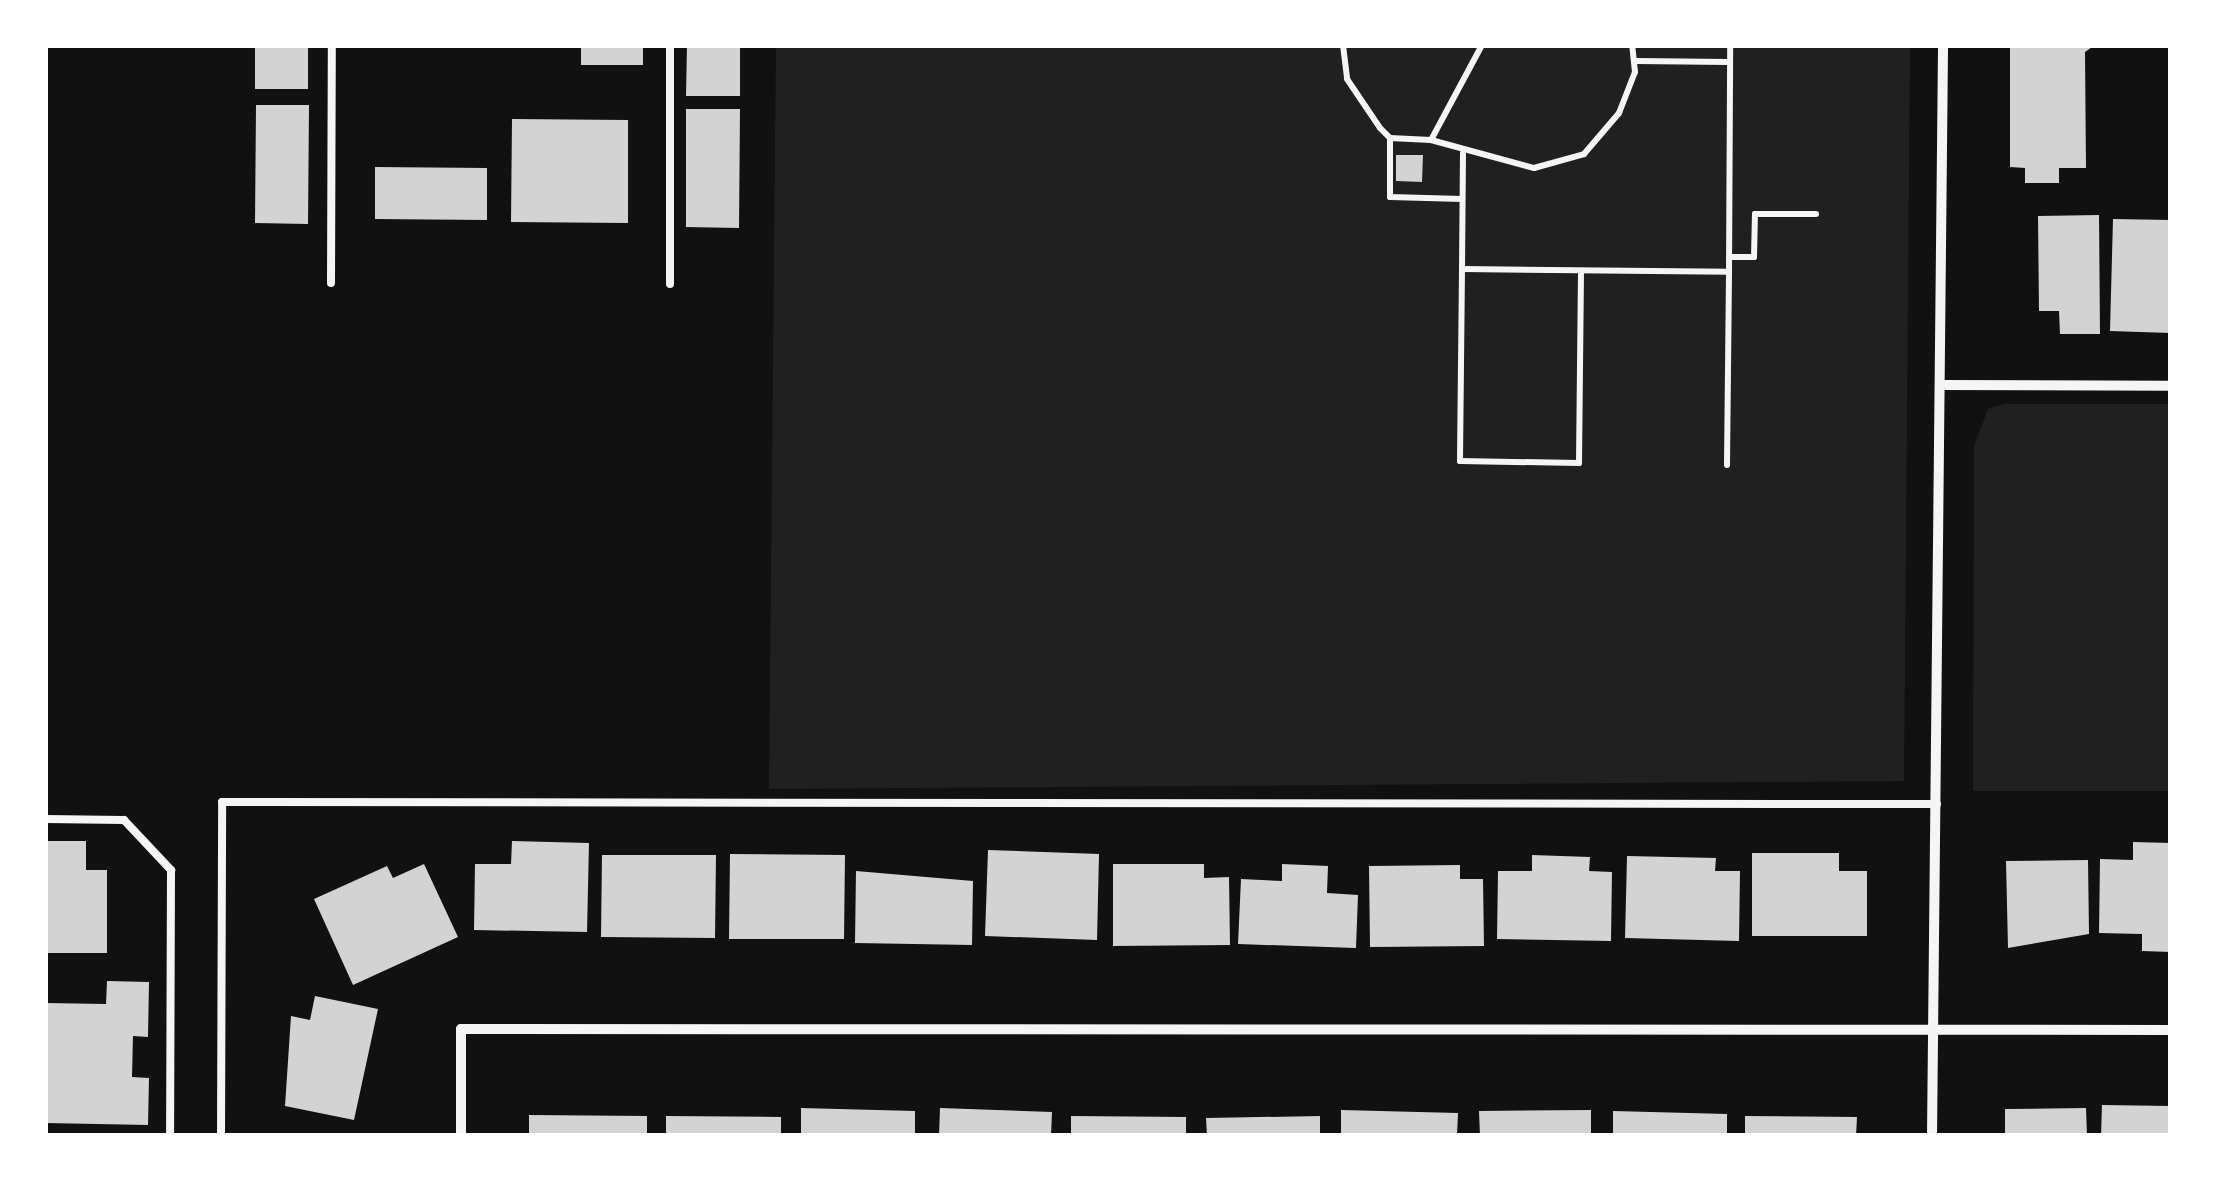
<!DOCTYPE html>
<style>
body{margin:0}
#map{position:relative;width:2216px;height:1181px;overflow:hidden;background:#111;font-family:Helvetica,sans-serif}
div>[style]{position:absolute}
[style*='--x']{left:calc(var(--x)*1px);top:calc(var(--y)*1px);width:calc(var(--w)*1px);rotate:calc(var(--a)*1deg)}
.green>*{inset:0;background:#202020}
.building>*{inset:0;background:#d3d3d3}
.path>*{height:6px;margin:-3px;padding:0 3px;transform-origin:3px;border-radius:3px;background:#f5f5f5}
.service>*{height:8px;margin:-4px;padding:0 4px;transform-origin:4px;border-radius:4px;background:#f5f5f5}
.minor>*{height:10px;margin:-5px;padding:0 5px;transform-origin:5px;border-radius:5px;background:#f5f5f5}
span{translate:-50% -50%;white-space:nowrap;text-align:center;line-height:1.15;-webkit-text-stroke:8px #fff;paint-order:stroke}
.frame{position:absolute;inset:0;border:48px solid #fff;pointer-events:none}
</style>
<div id="map">
<div class="green">
<div style="clip-path:polygon(776px 45px,1910px 45px,1904px 781px,769px 789px)"></div>
<div style="clip-path:polygon(2004px 404px,2171px 404px,2171px 791px,1973px 791px,1974px 446px,1988px 409px)"></div>
</div>
<div class="building">
<div style="clip-path:polygon(255px 45px,308px 45px,308px 89px,255px 89px)"></div>
<div style="clip-path:polygon(581px 45px,643px 45px,643px 65px,581px 65px)"></div>
<div style="clip-path:polygon(687px 45px,740px 45px,740px 96px,686px 96px)"></div>
<div style="clip-path:polygon(2010px 45px,2095px 45px,2085px 52px,2086px 168px,2059px 168px,2059px 183px,2025px 183px,2025px 168px,2010px 167px)"></div>
<div style="clip-path:polygon(256px 105px,309px 105px,308px 224px,255px 223px)"></div>
<div style="clip-path:polygon(686px 109px,740px 109px,739px 228px,686px 227px)"></div>
<div style="clip-path:polygon(512px 119px,628px 120px,628px 223px,511px 222px)"></div>
<div style="clip-path:polygon(1396px 155px,1423px 155px,1422px 182px,1396px 181px)"></div>
<div style="clip-path:polygon(375px 167px,487px 168px,487px 220px,375px 219px)"></div>
<div style="clip-path:polygon(2099px 215px,2100px 334px,2060px 334px,2059px 311px,2039px 311px,2038px 216px)"></div>
<div style="clip-path:polygon(2113px 219px,2171px 220px,2171px 333px,2110px 331px)"></div>
<div style="clip-path:polygon(45px 841px,86px 841px,86px 870px,107px 870px,107px 953px,45px 953px)"></div>
<div style="clip-path:polygon(512px 841px,589px 843px,587px 932px,474px 930px,475px 864px,511px 864px)"></div>
<div style="clip-path:polygon(2133px 842px,2171px 843px,2171px 952px,2142px 951px,2142px 934px,2099px 933px,2100px 859px,2133px 860px)"></div>
<div style="clip-path:polygon(988px 850px,1099px 854px,1097px 940px,985px 936px)"></div>
<div style="clip-path:polygon(1752px 853px,1839px 853px,1839px 871px,1867px 871px,1867px 936px,1752px 936px)"></div>
<div style="clip-path:polygon(730px 854px,845px 855px,844px 939px,729px 939px)"></div>
<div style="clip-path:polygon(602px 855px,716px 855px,715px 938px,601px 937px)"></div>
<div style="clip-path:polygon(1532px 855px,1590px 857px,1589px 871px,1612px 872px,1611px 941px,1497px 939px,1498px 871px,1532px 871px)"></div>
<div style="clip-path:polygon(1627px 856px,1716px 858px,1715px 871px,1740px 871px,1739px 941px,1625px 938px)"></div>
<div style="clip-path:polygon(2088px 860px,2089px 934px,2008px 948px,2006px 861px)"></div>
<div style="clip-path:polygon(424px 864px,458px 937px,353px 985px,314px 899px,387px 866px,393px 878px)"></div>
<div style="clip-path:polygon(1113px 864px,1204px 864px,1204px 878px,1229px 877px,1230px 945px,1113px 946px)"></div>
<div style="clip-path:polygon(1282px 864px,1328px 866px,1327px 893px,1358px 895px,1356px 948px,1238px 944px,1241px 879px,1282px 881px)"></div>
<div style="clip-path:polygon(1460px 865px,1460px 879px,1483px 879px,1484px 946px,1370px 947px,1369px 866px)"></div>
<div style="clip-path:polygon(856px 871px,973px 881px,972px 945px,855px 943px)"></div>
<div style="clip-path:polygon(107px 981px,149px 982px,148px 1037px,133px 1036px,132px 1077px,149px 1078px,148px 1125px,45px 1123px,45px 1003px,106px 1004px)"></div>
<div style="clip-path:polygon(315px 996px,378px 1009px,354px 1120px,285px 1106px,291px 1016px,310px 1020px)"></div>
<div style="clip-path:polygon(2102px 1105px,2171px 1106px,2171px 1136px,2101px 1136px)"></div>
<div style="clip-path:polygon(801px 1108px,915px 1111px,915px 1136px,801px 1136px)"></div>
<div style="clip-path:polygon(940px 1108px,1052px 1112px,1051px 1136px,939px 1136px)"></div>
<div style="clip-path:polygon(2086px 1108px,2087px 1136px,2005px 1136px,2005px 1109px)"></div>
<div style="clip-path:polygon(1341px 1110px,1458px 1113px,1457px 1136px,1341px 1136px)"></div>
<div style="clip-path:polygon(1591px 1110px,1591px 1136px,1480px 1136px,1479px 1111px)"></div>
<div style="clip-path:polygon(1613px 1111px,1727px 1114px,1727px 1136px,1613px 1136px)"></div>
<div style="clip-path:polygon(529px 1115px,647px 1116px,647px 1136px,529px 1136px)"></div>
<div style="clip-path:polygon(666px 1116px,781px 1117px,781px 1136px,666px 1136px)"></div>
<div style="clip-path:polygon(1071px 1116px,1186px 1117px,1186px 1136px,1071px 1136px)"></div>
<div style="clip-path:polygon(1320px 1116px,1320px 1136px,1207px 1136px,1206px 1118px)"></div>
<div style="clip-path:polygon(1745px 1116px,1857px 1117px,1856px 1136px,1745px 1136px)"></div>
</div>
<div class="path">
<div style="--x:1343;--y:45;--w:34;--a:83"></div>
<div style="--x:1347;--y:79;--w:59;--a:56"></div>
<div style="--x:1380;--y:128;--w:14;--a:45"></div>
<div style="--x:1390;--y:138;--w:41;--a:2.8"></div>
<div style="--x:1482;--y:45;--w:108;--a:118.2"></div>
<div style="--x:1431;--y:140;--w:107;--a:15.2"></div>
<div style="--x:1534;--y:168;--w:52;--a:-15.6"></div>
<div style="--x:1584;--y:154;--w:54;--a:-49.5"></div>
<div style="--x:1619;--y:113;--w:44;--a:-68.7"></div>
<div style="--x:1635;--y:72;--w:27;--a:-96"></div>
<div style="--x:1636;--y:61;--w:93;--a:0.6"></div>
<div style="--x:1390;--y:138;--w:59;--a:90"></div>
<div style="--x:1390;--y:197;--w:72;--a:1.6"></div>
<div style="--x:1463;--y:153;--w:116;--a:90.5"></div>
<div style="--x:1462;--y:269;--w:267;--a:0.6"></div>
<div style="--x:1729;--y:272;--w:227;--a:-89.7"></div>
<div style="--x:1729;--y:257;--w:25;--a:0"></div>
<div style="--x:1754;--y:257;--w:43;--a:-88.7"></div>
<div style="--x:1755;--y:214;--w:61;--a:0"></div>
<div style="--x:1462;--y:269;--w:192;--a:90.6"></div>
<div style="--x:1460;--y:461;--w:119;--a:1"></div>
<div style="--x:1579;--y:463;--w:192;--a:-89.4"></div>
<div style="--x:1727;--y:465;--w:193;--a:-89.4"></div>
</div>
<div class="service">
<div style="--x:331;--y:283;--w:238;--a:-89.8"></div>
<div style="--x:670;--y:284;--w:239;--a:-90"></div>
<div style="--x:45;--y:819;--w:79;--a:0.7"></div>
<div style="--x:124;--y:820;--w:69;--a:46.8"></div>
<div style="--x:171;--y:870;--w:266;--a:90.2"></div>
<div style="--x:221;--y:1136;--w:334;--a:-89.8"></div>
<div style="--x:222;--y:802;--w:1715;--a:0.07"></div>
</div>
<div class="minor">
<div style="--x:1940;--y:385;--w:231;--a:0.2"></div>
<div style="--x:461;--y:1136;--w:107;--a:-90"></div>
<div style="--x:461;--y:1029;--w:1710;--a:0.03"></div>
<div style="--x:1932;--y:1136;--w:1091;--a:-89.42"></div>
</div>
<div class="frame"></div>
</div>
